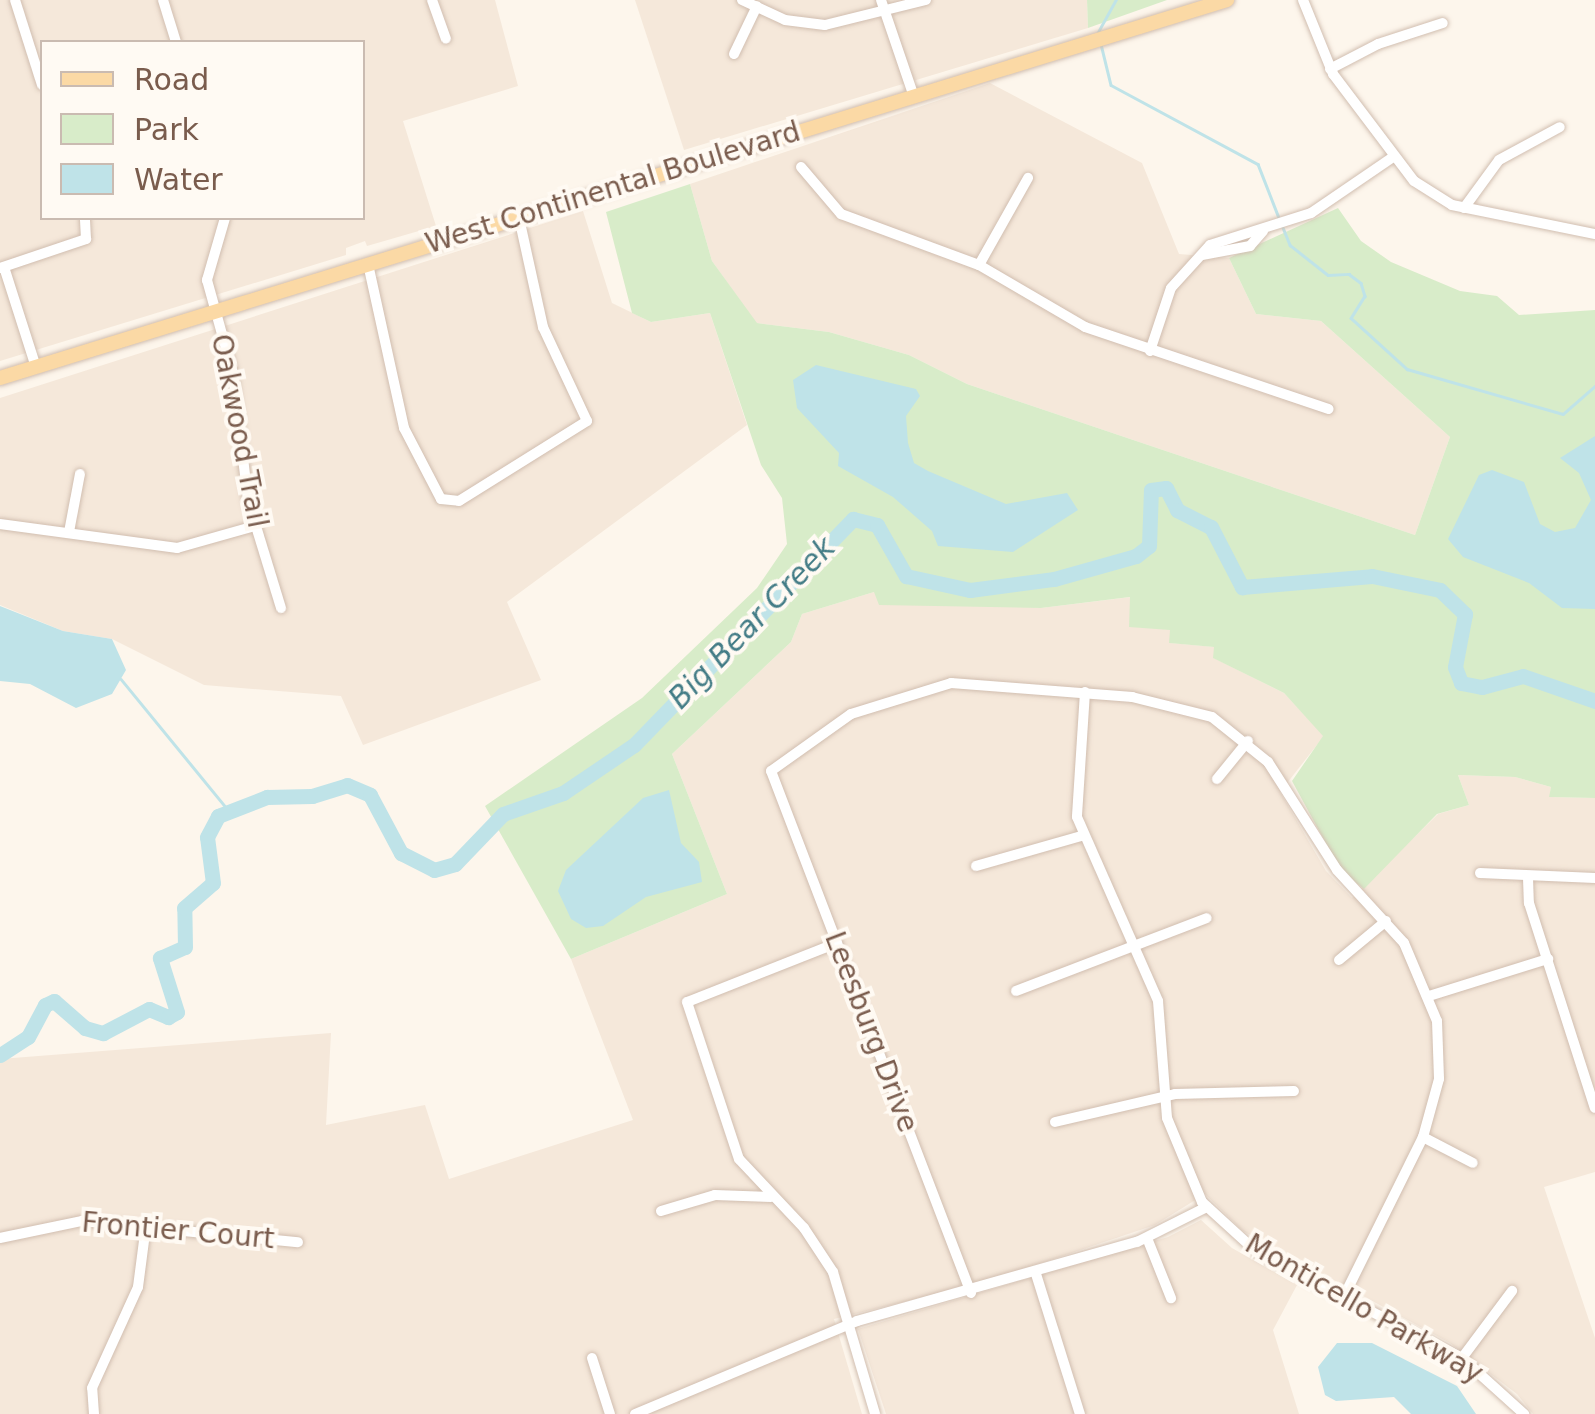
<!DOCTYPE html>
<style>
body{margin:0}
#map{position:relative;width:1595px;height:1414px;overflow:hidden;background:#fdf6ec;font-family:"DejaVu Sans",sans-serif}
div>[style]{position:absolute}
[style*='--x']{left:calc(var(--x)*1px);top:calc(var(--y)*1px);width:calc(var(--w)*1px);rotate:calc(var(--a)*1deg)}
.residential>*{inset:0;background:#f5e8da}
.green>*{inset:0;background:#d8ecc9}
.water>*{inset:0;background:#bfe3e8}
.stream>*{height:2.5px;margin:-1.25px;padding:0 1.25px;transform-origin:1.25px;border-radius:1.25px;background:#bfe3e8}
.river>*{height:15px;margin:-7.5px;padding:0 7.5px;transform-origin:7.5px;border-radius:7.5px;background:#bfe3e8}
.roads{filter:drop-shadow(0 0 2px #d1beb0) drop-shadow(0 0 2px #d1beb0)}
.minor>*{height:10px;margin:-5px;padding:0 5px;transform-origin:5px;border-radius:5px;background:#fff}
.major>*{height:14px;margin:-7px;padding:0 7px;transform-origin:7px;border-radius:7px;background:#fbd9a5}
span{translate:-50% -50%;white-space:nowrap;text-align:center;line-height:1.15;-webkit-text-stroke:8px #fffaf3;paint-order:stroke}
.street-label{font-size:28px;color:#7a5c4d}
.water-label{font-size:30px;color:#437c86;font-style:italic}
.legend{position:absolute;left:40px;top:40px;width:325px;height:180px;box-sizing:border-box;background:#fffaf3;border:2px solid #cabbb1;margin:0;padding:12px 18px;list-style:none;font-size:30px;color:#7a5c4d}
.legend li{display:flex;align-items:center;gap:20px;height:50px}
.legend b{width:50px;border:2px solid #cabbb1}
</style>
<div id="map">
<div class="residential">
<div style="clip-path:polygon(evenodd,0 0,495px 0,518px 86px,403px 121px,436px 226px,367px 246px,365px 241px,346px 248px,346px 255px,0 361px,0 0,42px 42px,362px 42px,362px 218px,42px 218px,42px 42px)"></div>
<div style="clip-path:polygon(635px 0,1087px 0,1088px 28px,684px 150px)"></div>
<div style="clip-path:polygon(990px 83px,1142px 163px,1179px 254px,1229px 258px,1256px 314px,1321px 321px,1450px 437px,1415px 535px,967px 384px,909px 355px,829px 332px,756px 323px,712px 261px,690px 184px)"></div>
<div style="clip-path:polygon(583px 211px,612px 303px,651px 322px,710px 313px,747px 425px,507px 602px,541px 680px,363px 745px,341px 696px,204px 685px,112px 639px,63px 631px,0 605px,0 398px)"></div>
<div style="clip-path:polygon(874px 592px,1041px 608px,1131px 597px,1170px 630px,1170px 643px,1215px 647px,1214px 658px,1284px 693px,1324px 736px,1280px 792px,1326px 871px,1352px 898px,1438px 814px,1469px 805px,1458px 775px,1515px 777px,1551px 787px,1550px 797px,1595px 798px,1595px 1172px,1544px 1187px,1595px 1338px,1595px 1414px,1533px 1414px,1517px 1394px,1450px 1343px,1243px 1231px,1205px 1194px,1155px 1225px,988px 1281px,834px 1319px,862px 1414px,0 1414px,0 1059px,331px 1033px,326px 1125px,425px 1105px,449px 1179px,633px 1120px,571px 959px,727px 894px,672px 754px,791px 642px,802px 614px)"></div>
<div style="clip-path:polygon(1201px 1220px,1232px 1248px,1297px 1285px,1273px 1330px,1299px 1414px,886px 1414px,858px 1329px,1168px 1237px)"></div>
</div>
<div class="green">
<div style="clip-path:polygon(1087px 0,1167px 0,1088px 28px)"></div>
<div style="clip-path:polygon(690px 184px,712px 261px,757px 323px,829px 332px,909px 355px,967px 384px,1415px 535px,1450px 437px,1321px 321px,1256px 314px,1229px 258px,1338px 208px,1361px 241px,1391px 262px,1460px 291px,1497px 296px,1519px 315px,1595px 310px,1595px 798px,1549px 797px,1551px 787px,1515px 777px,1458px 775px,1469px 805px,1437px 814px,1364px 889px,1341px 871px,1292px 781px,1323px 736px,1284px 693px,1213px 658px,1214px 647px,1169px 643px,1170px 630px,1129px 627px,1130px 597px,1041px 608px,879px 605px,874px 592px,802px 614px,791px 642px,672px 754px,727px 894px,571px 959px,485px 806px,642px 698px,757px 588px,787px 544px,782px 498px,761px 465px,710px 313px,651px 322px,632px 313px,606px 212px)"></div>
</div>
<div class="water">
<div style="clip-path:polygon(816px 365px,916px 389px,920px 396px,906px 416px,908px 443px,914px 463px,928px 471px,1006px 504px,1067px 493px,1078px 510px,1013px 552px,938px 546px,932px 531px,893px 497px,838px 466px,839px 453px,797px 408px,793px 380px)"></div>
<div style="clip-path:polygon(1595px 436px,1595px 609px,1562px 608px,1529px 583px,1463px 557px,1448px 539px,1479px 475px,1492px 470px,1524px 482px,1540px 524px,1555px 532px,1575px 528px,1591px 500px,1579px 473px,1560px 458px)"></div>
<div style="clip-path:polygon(0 606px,63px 631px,112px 639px,126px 670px,112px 694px,76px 708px,30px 684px,0 681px)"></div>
<div style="clip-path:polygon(669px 790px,681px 843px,699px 862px,702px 882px,646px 897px,603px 926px,586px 928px,571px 919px,558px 891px,566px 870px,643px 798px)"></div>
<div style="clip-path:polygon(1337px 1343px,1372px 1343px,1457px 1386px,1476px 1414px,1411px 1414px,1394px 1397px,1336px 1401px,1325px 1395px,1318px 1367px)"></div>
</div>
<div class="stream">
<div style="--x:1098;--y:32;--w:37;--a:-61"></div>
<div style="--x:1101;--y:44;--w:42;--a:76.3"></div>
<div style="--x:1111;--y:85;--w:167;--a:28.3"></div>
<div style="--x:1258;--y:164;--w:58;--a:68.7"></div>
<div style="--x:1282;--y:225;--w:22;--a:68"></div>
<div style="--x:1290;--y:245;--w:48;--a:38.3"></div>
<div style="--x:1328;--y:275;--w:21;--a:-3"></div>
<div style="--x:1349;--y:274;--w:15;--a:37"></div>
<div style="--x:1361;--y:283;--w:14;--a:73"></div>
<div style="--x:1365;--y:296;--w:26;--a:122"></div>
<div style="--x:1351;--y:318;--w:76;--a:42.3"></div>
<div style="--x:1407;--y:369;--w:162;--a:16.1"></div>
<div style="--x:1563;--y:414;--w:43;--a:-41.2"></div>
<div style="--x:121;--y:679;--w:171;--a:50.7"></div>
</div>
<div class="river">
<div style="--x:0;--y:1055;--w:33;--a:-33"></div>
<div style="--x:28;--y:1037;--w:36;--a:-62"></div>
<div style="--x:45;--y:1005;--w:10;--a:-24"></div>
<div style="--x:54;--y:1001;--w:41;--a:41.1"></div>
<div style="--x:85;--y:1028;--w:19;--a:16"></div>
<div style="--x:103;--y:1033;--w:52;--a:-27.6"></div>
<div style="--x:149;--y:1009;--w:21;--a:23"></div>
<div style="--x:168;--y:1017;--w:10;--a:-29"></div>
<div style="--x:177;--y:1012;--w:57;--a:-107.5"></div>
<div style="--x:160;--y:958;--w:27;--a:-24"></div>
<div style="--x:185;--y:947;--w:39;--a:-91"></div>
<div style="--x:184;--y:908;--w:38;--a:-41"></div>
<div style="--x:213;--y:883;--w:46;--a:-97.4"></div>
<div style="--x:207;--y:837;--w:24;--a:-62"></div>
<div style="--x:218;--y:816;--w:53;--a:-21.2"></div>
<div style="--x:267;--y:797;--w:45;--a:-1.3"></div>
<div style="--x:312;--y:796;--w:37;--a:-17"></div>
<div style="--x:347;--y:785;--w:25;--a:23"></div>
<div style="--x:370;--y:795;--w:66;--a:61.9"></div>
<div style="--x:401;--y:853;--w:37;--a:27"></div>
<div style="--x:434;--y:870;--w:22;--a:-16"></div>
<div style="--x:455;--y:864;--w:69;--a:-46.2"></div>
<div style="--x:503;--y:814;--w:64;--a:-19.3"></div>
<div style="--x:563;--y:793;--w:86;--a:-34.1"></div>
<div style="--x:634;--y:745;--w:315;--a:-45.9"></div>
<div style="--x:853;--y:519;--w:25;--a:14"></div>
<div style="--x:877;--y:525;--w:59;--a:60.4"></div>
<div style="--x:906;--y:576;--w:66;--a:12.3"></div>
<div style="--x:970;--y:590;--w:85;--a:-7.5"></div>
<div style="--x:1054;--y:579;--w:85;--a:-15.7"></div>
<div style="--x:1136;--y:556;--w:16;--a:-38"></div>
<div style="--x:1149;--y:546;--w:56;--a:-88"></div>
<div style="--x:1151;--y:490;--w:15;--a:-8"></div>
<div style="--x:1166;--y:488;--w:25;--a:63"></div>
<div style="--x:1177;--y:510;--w:38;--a:27"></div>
<div style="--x:1211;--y:527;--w:68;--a:62.7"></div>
<div style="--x:1242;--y:587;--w:130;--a:-4.8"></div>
<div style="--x:1372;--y:576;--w:69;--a:11.6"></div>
<div style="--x:1440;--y:590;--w:35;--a:44"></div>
<div style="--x:1465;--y:614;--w:54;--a:100.7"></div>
<div style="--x:1455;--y:667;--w:17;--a:69"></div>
<div style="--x:1461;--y:683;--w:21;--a:11"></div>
<div style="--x:1482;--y:687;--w:42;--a:-15"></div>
<div style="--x:1523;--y:676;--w:76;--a:19.1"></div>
</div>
<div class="roads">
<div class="minor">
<div style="--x:15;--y:0;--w:89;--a:72.4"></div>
<div style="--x:163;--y:0;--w:44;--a:72.8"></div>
<div style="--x:432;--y:0;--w:41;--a:70.3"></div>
<div style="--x:742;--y:0;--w:47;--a:24.9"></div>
<div style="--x:785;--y:20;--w:40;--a:7.1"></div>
<div style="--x:825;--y:25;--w:104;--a:-13.9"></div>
<div style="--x:881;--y:0;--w:99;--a:71.2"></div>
<div style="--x:1303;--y:0;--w:80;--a:67.9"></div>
<div style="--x:1333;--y:74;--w:134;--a:52.9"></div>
<div style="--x:1414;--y:181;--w:45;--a:32.3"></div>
<div style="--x:1452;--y:205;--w:146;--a:11.5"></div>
<div style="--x:734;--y:54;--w:53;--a:-64.4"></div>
<div style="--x:1330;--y:69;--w:54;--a:-27.5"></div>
<div style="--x:1378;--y:44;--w:68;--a:-17.9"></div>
<div style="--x:801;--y:167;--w:62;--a:49.6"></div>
<div style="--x:841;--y:214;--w:147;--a:20.3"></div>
<div style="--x:979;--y:265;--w:123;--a:30.3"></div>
<div style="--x:1085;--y:327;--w:257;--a:18.6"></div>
<div style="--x:1464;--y:208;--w:59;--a:-53.9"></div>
<div style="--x:1499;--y:160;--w:69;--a:-28.4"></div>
<div style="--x:225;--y:218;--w:65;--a:106.2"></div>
<div style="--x:207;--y:280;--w:98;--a:74.5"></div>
<div style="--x:233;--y:374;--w:127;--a:83.2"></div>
<div style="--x:248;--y:500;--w:113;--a:73"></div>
<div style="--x:1202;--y:255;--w:49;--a:-10.6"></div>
<div style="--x:1250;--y:246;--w:20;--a:-49"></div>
<div style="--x:368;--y:264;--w:168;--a:77.6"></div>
<div style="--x:404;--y:428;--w:80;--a:62.5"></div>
<div style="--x:441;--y:499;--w:18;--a:6"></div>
<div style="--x:459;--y:501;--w:151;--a:-32"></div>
<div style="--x:587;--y:421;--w:104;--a:-115.1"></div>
<div style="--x:543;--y:327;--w:112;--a:-102.4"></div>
<div style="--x:979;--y:265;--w:100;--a:-60.6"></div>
<div style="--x:4;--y:267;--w:105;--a:72.3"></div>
<div style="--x:0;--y:268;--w:91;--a:-18.6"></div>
<div style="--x:86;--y:239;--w:21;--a:-93"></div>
<div style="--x:1150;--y:351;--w:66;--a:-71.6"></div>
<div style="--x:1171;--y:288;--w:58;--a:-47.8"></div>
<div style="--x:1210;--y:245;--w:106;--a:-17.6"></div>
<div style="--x:1311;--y:213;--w:99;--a:-34.3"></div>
<div style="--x:0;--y:524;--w:179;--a:7.7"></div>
<div style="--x:177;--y:548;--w:81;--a:-15.8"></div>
<div style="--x:69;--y:532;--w:59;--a:-79.3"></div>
<div style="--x:1085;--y:692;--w:125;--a:93.7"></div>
<div style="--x:1077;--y:817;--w:201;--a:66.2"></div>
<div style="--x:1158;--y:1001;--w:117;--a:85.6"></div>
<div style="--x:1167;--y:1118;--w:91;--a:67.4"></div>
<div style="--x:1202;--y:1202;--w:77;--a:42.4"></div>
<div style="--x:1259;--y:1254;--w:228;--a:27.1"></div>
<div style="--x:1462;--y:1358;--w:84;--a:42.1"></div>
<div style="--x:1217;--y:779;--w:49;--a:-50.8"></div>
<div style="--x:976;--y:866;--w:109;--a:-15.9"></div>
<div style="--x:1480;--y:873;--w:115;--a:2.5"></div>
<div style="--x:1528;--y:878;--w:25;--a:88"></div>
<div style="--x:1529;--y:903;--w:215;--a:72.2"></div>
<div style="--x:837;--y:943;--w:161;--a:158.5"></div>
<div style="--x:687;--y:1002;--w:165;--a:71.7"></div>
<div style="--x:739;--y:1159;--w:95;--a:46.7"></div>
<div style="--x:804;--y:1228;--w:53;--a:56.6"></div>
<div style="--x:833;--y:1272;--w:148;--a:73.5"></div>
<div style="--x:1339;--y:960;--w:61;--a:-39.7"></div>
<div style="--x:1016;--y:991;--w:204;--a:-20.9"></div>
<div style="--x:1429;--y:996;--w:125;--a:-17.3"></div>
<div style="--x:1055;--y:1122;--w:123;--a:-13.1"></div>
<div style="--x:1175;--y:1094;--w:119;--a:-1.4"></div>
<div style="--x:1423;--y:1137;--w:56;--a:27.5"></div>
<div style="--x:661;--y:1211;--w:56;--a:-16.5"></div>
<div style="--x:715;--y:1195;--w:56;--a:2"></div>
<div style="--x:0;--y:1238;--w:84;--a:-11.7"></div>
<div style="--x:82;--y:1221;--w:217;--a:5.6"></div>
<div style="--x:1147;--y:1238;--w:65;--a:68.2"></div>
<div style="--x:1036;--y:1274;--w:147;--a:72.6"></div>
<div style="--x:971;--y:1293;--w:559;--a:-110.96"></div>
<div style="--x:771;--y:771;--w:98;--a:-35.5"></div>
<div style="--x:851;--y:714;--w:105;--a:-17.2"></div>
<div style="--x:951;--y:683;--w:182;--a:4.4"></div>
<div style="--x:1132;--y:697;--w:82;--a:14"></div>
<div style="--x:1212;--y:717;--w:72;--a:38.8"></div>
<div style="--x:1268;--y:762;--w:128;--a:57.4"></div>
<div style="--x:1337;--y:870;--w:99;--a:47.5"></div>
<div style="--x:1404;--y:943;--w:85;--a:67.1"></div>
<div style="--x:1437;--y:1021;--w:58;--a:88"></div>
<div style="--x:1439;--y:1079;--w:60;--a:105.4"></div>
<div style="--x:1423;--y:1137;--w:178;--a:116.4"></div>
<div style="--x:592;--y:1358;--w:59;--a:72.2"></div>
<div style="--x:1462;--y:1358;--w:84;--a:-53.3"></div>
<div style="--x:94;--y:1414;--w:26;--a:-94"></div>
<div style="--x:92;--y:1388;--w:111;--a:-65.5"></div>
<div style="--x:138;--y:1287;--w:63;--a:-82.6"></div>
<div style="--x:635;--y:1414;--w:241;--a:-22.7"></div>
<div style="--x:857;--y:1321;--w:291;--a:-15.8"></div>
<div style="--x:1137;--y:1242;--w:78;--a:-26.6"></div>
</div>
<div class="major">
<div style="--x:0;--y:378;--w:1284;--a:-17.12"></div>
</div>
</div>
<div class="street-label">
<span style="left:613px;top:188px;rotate:-17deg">West Continental Boulevard</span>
<span style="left:239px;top:431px;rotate:79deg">Oakwood Trail</span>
<span style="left:871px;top:1032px;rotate:69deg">Leesburg Drive</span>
<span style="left:178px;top:1231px;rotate:5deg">Frontier Court</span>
<span style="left:1364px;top:1309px;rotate:30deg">Monticello Parkway</span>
</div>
<div class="water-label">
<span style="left:752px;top:623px;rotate:-46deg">Big Bear Creek</span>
</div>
<ul class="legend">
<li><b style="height:12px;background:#fbd9a5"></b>Road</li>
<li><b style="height:28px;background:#d8ecc9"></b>Park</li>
<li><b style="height:28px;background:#bfe3e8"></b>Water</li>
</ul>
</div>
